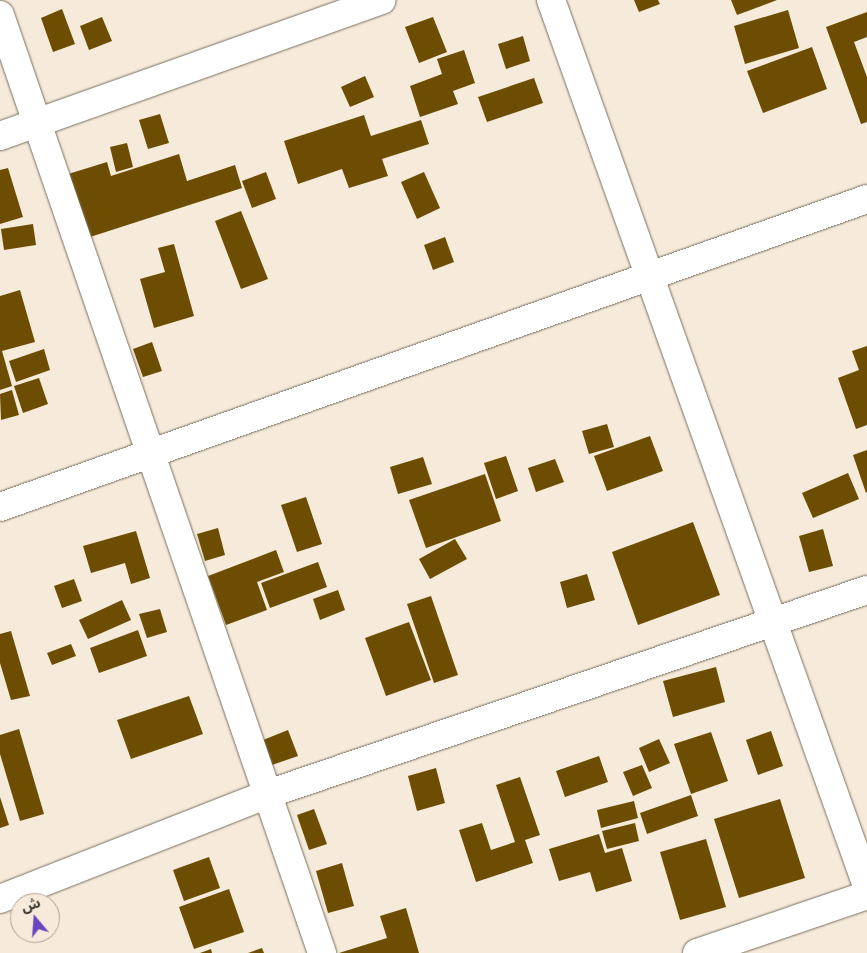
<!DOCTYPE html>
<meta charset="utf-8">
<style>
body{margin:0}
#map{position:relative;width:867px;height:953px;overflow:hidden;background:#f6ebda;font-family:Roboto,"Noto Sans Arabic",sans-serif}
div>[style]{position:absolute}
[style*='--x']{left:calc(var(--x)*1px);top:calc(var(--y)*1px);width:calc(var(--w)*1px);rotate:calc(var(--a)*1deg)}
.building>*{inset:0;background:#6c4d01}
.roads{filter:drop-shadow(0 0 1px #786f60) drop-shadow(0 0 1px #786f60)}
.minor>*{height:28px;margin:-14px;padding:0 14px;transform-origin:14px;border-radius:14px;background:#fff}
span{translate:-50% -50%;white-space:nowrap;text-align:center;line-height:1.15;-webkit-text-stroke:5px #f6ebda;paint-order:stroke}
.north{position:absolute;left:10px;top:893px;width:50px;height:50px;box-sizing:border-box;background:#f6ebda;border:1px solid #aba396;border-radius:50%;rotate:342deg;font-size:14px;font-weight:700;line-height:20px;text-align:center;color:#3a362f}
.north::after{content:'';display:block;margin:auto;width:18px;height:22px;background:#6746be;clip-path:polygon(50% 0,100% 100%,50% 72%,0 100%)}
</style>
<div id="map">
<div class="building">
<div style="clip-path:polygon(634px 0,658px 0,660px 4px,639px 12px)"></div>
<div style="clip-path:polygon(731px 0,777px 0,737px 15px)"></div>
<div style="clip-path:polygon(62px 9px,75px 44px,53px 52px,41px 18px)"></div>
<div style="clip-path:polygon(788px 10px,799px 48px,745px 64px,734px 26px)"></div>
<div style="clip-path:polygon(867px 12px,867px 37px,854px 42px,867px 77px,867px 122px,861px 124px,826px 27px)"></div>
<div style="clip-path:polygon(102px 17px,112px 41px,89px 50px,80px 26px)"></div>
<div style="clip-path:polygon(433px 17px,447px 52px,419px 63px,405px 27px)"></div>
<div style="clip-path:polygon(523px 36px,530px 61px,506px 69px,498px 44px)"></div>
<div style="clip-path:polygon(812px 47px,827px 89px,763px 113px,747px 71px)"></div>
<div style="clip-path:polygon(464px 50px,475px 83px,453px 91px,458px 104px,420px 117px,410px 86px,442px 74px,437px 59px)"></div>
<div style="clip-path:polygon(365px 76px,374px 97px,350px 107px,341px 87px)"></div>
<div style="clip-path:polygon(534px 78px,543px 103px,487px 122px,478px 97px)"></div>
<div style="clip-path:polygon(160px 114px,169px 143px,148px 149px,139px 120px)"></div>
<div style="clip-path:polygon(364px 115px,371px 136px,421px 120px,429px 144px,382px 159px,388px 176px,349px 188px,342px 169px,298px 184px,284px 141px)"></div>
<div style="clip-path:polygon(127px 143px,133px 167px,116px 172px,110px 147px)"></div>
<div style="clip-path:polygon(179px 154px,187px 181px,235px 165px,242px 188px,87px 238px,65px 175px,107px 162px,111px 176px)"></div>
<div style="clip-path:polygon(8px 168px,23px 217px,0 224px,0 170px)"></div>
<div style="clip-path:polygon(266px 172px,276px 199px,252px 208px,242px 181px)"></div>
<div style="clip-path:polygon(424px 172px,440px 208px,417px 219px,401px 182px)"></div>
<div style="clip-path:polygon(241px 211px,268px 279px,241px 289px,215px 221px)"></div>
<div style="clip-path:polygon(33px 224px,36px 245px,4px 250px,1px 229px)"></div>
<div style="clip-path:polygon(445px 237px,454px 262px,433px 270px,424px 245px)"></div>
<div style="clip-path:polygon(174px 244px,194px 316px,154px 328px,140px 279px,165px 272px,158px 248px)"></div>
<div style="clip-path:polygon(20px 290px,35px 342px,2px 351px,12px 386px,0 390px,0 296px)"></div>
<div style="clip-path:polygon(152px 342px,162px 371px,143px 377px,133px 349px)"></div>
<div style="clip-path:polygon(867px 346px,867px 425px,856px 429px,838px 378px,859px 370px,852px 351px)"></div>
<div style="clip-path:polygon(44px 349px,50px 370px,16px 382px,9px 361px)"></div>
<div style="clip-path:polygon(39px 378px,48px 404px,23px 413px,14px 386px)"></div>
<div style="clip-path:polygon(12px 390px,19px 415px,1px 420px,0 394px)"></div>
<div style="clip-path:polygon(607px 424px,614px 447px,589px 454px,582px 431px)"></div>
<div style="clip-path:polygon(650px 436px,663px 471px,607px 491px,594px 456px)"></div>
<div style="clip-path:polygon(867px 450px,867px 492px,866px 493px,853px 455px)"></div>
<div style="clip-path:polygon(506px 456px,518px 491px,496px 499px,484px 463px)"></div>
<div style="clip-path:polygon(423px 457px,432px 484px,398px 494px,390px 467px)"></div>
<div style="clip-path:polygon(555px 459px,564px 482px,536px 492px,528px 468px)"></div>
<div style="clip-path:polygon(848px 473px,859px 499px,813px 518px,802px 493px)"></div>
<div style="clip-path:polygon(485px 474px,501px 521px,426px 548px,409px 500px)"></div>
<div style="clip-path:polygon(306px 497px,322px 544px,297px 552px,281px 505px)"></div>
<div style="clip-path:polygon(693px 522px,720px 595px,638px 625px,612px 552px)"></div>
<div style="clip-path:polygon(218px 528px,225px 555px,205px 561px,197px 534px)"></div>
<div style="clip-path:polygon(823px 529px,833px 566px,809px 572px,799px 536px)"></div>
<div style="clip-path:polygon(136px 531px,150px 578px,131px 584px,125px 563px,91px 573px,83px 546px)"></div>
<div style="clip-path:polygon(455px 539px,467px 559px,430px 579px,419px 559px)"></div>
<div style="clip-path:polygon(276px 550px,284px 572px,257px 582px,267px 610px,226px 625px,208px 576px)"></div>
<div style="clip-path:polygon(318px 562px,327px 587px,270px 608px,261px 583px)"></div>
<div style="clip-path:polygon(587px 574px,595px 600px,567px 608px,560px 582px)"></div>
<div style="clip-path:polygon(74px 579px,82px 601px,62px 608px,54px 586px)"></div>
<div style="clip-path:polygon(338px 590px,345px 610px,320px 620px,313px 599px)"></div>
<div style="clip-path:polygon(431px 596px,458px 675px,434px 683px,407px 604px)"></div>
<div style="clip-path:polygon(122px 600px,131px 620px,88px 639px,79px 620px)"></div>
<div style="clip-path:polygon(160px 609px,167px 632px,147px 638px,139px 614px)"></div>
<div style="clip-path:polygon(409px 622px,431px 680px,386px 696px,365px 638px)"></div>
<div style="clip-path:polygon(138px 630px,147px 656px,99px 673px,90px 648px)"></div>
<div style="clip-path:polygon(11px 631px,30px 696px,11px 700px,0 663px,0 634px)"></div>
<div style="clip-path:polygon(71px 644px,76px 656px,52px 665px,47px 653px)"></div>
<div style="clip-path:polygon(716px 667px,725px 702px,673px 717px,663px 681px)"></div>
<div style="clip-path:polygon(189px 696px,203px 734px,131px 759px,117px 720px)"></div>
<div style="clip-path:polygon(19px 729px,44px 814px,20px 821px,0 754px,0 735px)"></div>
<div style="clip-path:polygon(288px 730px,298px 756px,272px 765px,263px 740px)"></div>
<div style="clip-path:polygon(771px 731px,783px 766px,758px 775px,746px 740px)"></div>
<div style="clip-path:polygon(711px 732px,728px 781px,691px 794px,674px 744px)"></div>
<div style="clip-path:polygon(659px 739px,670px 763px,649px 772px,639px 748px)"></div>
<div style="clip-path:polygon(599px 756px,608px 782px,565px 797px,556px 771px)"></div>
<div style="clip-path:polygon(642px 765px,652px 788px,633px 796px,623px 772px)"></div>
<div style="clip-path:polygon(436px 768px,445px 803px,417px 811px,408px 776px)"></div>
<div style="clip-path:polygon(520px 777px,540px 835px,525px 840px,533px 863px,476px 882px,459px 830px,482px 823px,491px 850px,515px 842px,496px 785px)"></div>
<div style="clip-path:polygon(691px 795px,698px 816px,647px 834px,640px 813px)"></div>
<div style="clip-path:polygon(0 797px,9px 825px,0 828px)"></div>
<div style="clip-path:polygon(780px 799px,805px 878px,739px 898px,714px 819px)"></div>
<div style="clip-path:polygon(634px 801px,638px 818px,601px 828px,597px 810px)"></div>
<div style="clip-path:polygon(314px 809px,327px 844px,309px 850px,297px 815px)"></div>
<div style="clip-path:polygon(635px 823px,639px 841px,607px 849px,602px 831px)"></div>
<div style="clip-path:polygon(599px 834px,605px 853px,622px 848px,632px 881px,596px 892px,590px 872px,559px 881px,549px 849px)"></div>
<div style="clip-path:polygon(706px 839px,726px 907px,680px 920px,660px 852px)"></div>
<div style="clip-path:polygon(209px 857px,220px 888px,184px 901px,173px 870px)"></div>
<div style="clip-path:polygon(342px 863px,354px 906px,328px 913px,316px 871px)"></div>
<div style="clip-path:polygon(229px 889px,244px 932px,194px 949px,179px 907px)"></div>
<div style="clip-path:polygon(406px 908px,419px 953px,339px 953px,387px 938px,380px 916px)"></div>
<div style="clip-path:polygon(262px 948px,264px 953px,248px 953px)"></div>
<div style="clip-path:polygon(211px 949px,212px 953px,200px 953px)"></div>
</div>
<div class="roads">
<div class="minor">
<div style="--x:551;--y:0;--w:941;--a:70.37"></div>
<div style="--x:0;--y:15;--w:992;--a:71.05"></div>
<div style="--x:0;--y:136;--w:405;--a:-19.6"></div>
<div style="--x:0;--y:507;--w:920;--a:-19.56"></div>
<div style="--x:0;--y:899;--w:285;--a:-21.4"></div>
<div style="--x:265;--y:795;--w:636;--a:-18.81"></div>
<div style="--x:697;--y:953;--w:180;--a:-18.8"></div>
</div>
</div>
<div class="north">ش</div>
</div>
